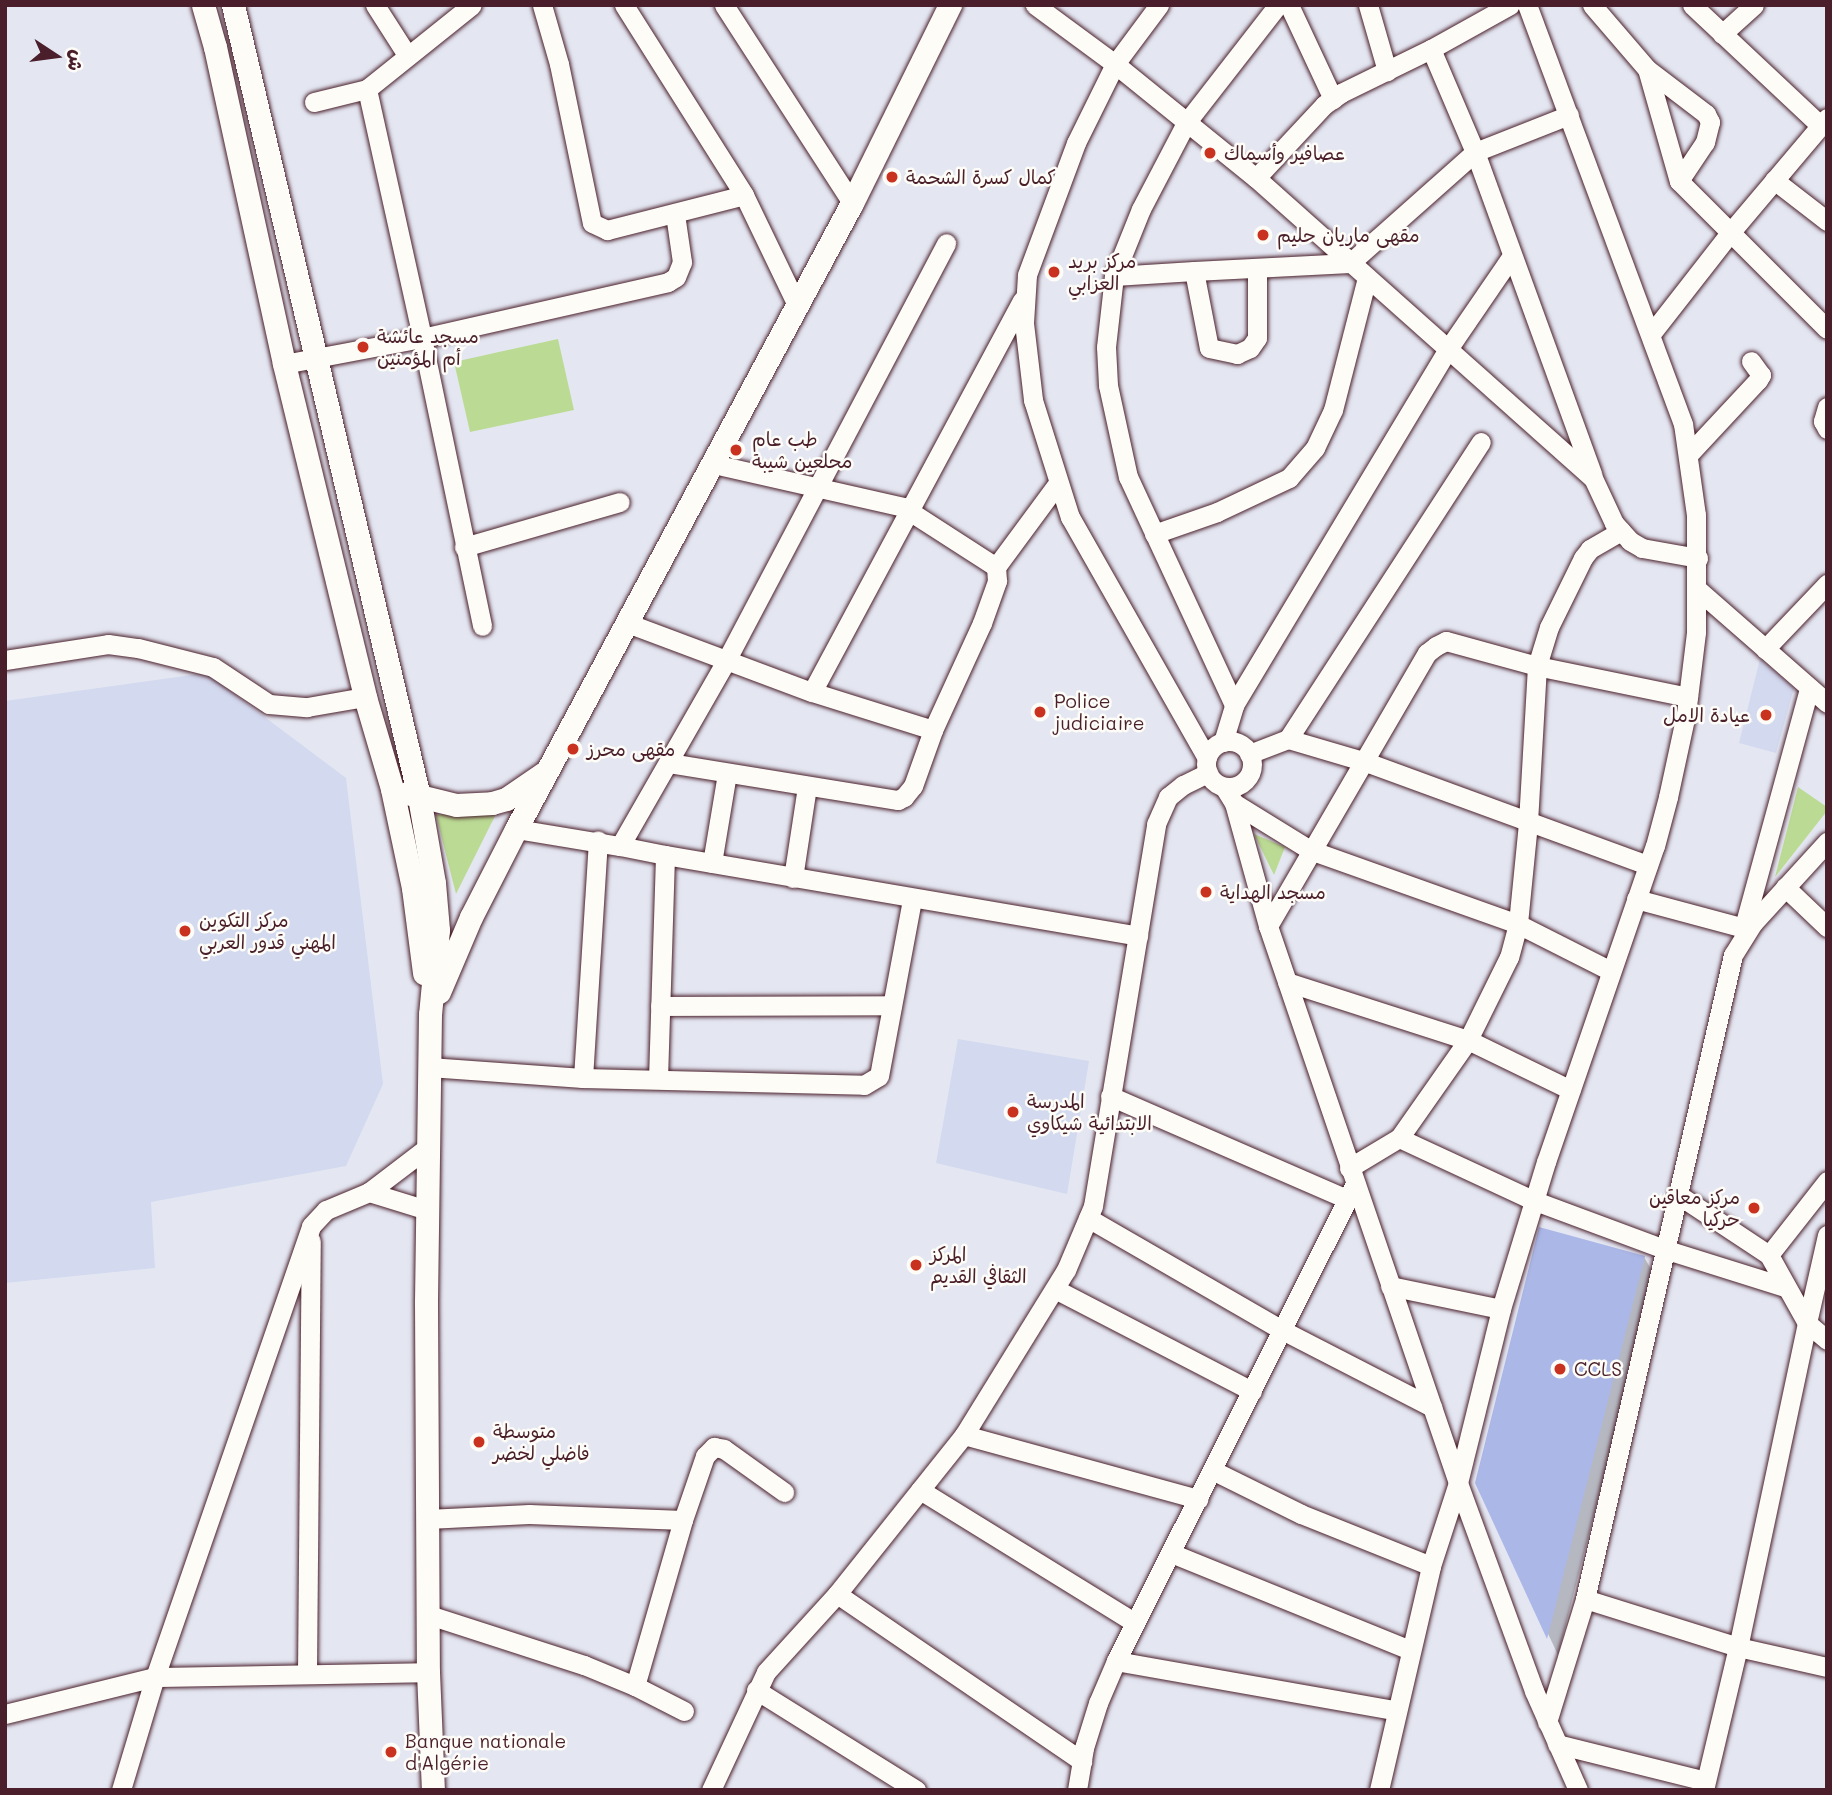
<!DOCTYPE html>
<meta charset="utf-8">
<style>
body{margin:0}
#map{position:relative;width:1832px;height:1795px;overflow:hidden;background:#e4e7f2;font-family:Mali,"Playpen Sans Arabic",sans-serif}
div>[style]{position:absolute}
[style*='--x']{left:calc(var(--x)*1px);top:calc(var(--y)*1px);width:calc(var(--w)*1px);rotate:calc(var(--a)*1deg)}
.built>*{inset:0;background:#d3d9ef}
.green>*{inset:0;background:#bbdb94}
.shadow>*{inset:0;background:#0003}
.building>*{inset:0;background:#abb7e7}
.roads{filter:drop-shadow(0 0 2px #4a1f2b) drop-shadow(0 0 2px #4a1f2b)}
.minor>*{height:19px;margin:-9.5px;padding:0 9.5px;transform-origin:9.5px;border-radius:9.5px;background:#fdfcf7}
.minor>.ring{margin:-9.5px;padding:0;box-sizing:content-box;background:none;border:19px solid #fdfcf7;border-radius:50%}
.major>*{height:23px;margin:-11.5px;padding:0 11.5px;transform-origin:11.5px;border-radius:11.5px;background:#fdfcf7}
.dots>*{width:19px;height:19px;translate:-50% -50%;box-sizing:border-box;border:4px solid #fdfcf7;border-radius:50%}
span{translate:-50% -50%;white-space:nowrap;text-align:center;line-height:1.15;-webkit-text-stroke:5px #fdfcf7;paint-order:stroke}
.poi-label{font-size:19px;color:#4a1f2b}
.left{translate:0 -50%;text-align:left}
.right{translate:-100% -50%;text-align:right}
.frame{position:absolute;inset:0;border:7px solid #4a1f2b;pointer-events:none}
.north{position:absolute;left:21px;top:21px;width:70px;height:70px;-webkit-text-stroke:5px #fdfcf7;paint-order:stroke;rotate:103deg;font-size:19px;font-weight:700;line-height:28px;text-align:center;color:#4a1f2b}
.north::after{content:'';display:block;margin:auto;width:24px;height:32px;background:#4a1f2b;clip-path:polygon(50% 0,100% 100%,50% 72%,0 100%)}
</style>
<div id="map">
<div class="built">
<div style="clip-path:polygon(1760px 659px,1794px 688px,1776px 753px,1739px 743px)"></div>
<div style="clip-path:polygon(206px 673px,346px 778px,383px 1084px,346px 1166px,151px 1202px,155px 1268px,5px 1283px,5px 701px)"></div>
<div style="clip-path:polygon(958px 1039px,1089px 1061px,1067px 1194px,936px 1163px)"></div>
</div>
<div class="green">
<div style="clip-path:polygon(558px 339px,574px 410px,470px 432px,454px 362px)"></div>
<div style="clip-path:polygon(1798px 787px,1827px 807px,1827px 811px,1775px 877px)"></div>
<div style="clip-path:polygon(499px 808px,456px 894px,436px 815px)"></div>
<div style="clip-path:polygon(1254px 834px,1285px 847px,1274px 875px)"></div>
</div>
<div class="shadow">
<div style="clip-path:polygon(1644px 1257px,1655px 1276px,1558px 1655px,1477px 1482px)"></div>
</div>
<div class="building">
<div style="clip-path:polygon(1539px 1227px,1645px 1256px,1547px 1639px,1475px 1483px)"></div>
</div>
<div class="roads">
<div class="minor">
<div style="--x:375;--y:5;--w:59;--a:57.4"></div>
<div style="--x:542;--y:5;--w:61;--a:73.9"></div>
<div style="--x:559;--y:64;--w:162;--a:78.3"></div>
<div style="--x:592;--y:223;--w:17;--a:25"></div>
<div style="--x:607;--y:230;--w:141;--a:-14.3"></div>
<div style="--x:624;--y:5;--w:225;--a:57.7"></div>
<div style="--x:744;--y:195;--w:122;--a:64.3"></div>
<div style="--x:724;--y:5;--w:236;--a:57.1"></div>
<div style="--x:1035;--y:5;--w:99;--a:36.4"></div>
<div style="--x:1115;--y:64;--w:181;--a:39"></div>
<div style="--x:1256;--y:178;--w:451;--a:41.7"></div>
<div style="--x:1593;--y:478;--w:50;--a:65"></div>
<div style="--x:1614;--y:523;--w:24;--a:48"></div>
<div style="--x:1630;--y:541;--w:14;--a:30"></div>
<div style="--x:1642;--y:548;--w:57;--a:10.1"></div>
<div style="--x:1159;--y:5;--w:74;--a:126.7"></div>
<div style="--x:1115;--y:64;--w:88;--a:116.3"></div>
<div style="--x:1076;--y:143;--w:141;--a:110.4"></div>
<div style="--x:1027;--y:275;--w:48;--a:93.6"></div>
<div style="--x:1024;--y:323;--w:78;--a:83.3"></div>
<div style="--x:1033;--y:400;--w:123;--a:72.5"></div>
<div style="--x:1070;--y:517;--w:277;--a:60.4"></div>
<div style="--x:1289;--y:5;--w:104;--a:64.9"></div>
<div style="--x:1368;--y:5;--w:69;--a:73.9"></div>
<div style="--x:1592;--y:5;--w:84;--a:49.3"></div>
<div style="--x:1647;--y:69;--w:116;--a:74.1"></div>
<div style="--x:1679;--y:181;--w:209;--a:45"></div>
<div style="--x:1692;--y:5;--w:175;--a:43.2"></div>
<div style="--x:1722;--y:34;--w:43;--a:-42.2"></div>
<div style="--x:1431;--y:49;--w:112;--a:66.9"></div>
<div style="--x:1475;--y:152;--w:343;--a:70"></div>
<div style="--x:1647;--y:69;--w:74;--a:37.3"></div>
<div style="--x:1706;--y:114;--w:9;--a:63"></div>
<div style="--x:1710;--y:122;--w:21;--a:104"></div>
<div style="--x:1705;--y:142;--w:47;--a:123.7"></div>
<div style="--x:367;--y:89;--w:255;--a:77.5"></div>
<div style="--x:422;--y:338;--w:252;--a:-12.8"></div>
<div style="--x:668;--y:282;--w:9;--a:-32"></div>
<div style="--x:676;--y:277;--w:16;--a:-68"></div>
<div style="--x:682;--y:262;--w:49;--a:-98.3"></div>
<div style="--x:314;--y:102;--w:55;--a:-13.8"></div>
<div style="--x:367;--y:89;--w:134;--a:-38.7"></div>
<div style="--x:1256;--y:178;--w:100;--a:-47"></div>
<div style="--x:1324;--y:105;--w:21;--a:-35"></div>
<div style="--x:1341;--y:93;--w:100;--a:-26.1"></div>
<div style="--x:1431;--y:49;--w:90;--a:-29.1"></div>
<div style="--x:1774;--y:180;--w:67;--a:37.7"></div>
<div style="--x:1194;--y:271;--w:156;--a:-2.9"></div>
<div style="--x:1350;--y:263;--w:167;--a:-41.6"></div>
<div style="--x:1475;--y:152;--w:101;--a:-21.5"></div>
<div style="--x:1114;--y:276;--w:80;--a:-3.6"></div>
<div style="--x:1194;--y:271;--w:78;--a:79"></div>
<div style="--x:1209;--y:348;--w:29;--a:12"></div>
<div style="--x:1237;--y:354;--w:14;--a:-25"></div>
<div style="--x:1250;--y:348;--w:12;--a:-55"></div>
<div style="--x:1257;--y:338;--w:70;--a:-90"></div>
<div style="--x:1651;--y:334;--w:127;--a:-52"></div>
<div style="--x:1729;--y:234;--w:152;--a:-49.8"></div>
<div style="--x:284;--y:364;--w:140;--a:-10.7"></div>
<div style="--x:422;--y:338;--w:294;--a:78.2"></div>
<div style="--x:1827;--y:407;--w:15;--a:106"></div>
<div style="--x:1823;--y:421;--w:9;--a:63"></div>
<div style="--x:1689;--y:454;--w:101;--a:-47"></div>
<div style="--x:1758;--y:380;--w:6;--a:-59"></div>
<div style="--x:1761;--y:375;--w:17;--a:-126"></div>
<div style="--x:714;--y:464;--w:194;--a:12.8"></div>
<div style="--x:903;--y:507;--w:111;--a:32.8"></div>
<div style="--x:996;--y:567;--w:104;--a:-53.6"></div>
<div style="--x:1621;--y:531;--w:36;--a:150"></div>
<div style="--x:1590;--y:549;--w:11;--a:128"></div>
<div style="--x:1583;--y:558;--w:77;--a:116.2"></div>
<div style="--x:1549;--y:627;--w:41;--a:107.1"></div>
<div style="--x:1537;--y:666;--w:157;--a:93.3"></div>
<div style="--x:1528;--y:823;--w:101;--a:95.7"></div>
<div style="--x:1518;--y:924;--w:34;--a:105"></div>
<div style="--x:1509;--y:957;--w:93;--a:116.3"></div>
<div style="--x:1468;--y:1040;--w:120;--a:125.1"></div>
<div style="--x:1399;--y:1138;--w:150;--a:24.9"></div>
<div style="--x:1535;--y:1201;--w:141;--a:20.4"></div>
<div style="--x:1667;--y:1250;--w:124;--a:17.4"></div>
<div style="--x:1154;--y:534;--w:67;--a:-19.2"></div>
<div style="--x:1217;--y:512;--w:80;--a:-25.3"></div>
<div style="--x:1289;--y:478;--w:40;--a:-49"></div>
<div style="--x:1315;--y:448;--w:42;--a:-64.7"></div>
<div style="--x:1333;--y:410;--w:136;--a:-75.6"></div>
<div style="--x:464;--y:547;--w:162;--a:-16.1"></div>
<div style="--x:1697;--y:589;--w:173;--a:41.2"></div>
<div style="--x:627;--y:623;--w:197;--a:20.5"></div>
<div style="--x:812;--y:692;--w:127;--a:17.4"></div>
<div style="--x:1765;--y:649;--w:90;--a:-46.4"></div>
<div style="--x:5;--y:660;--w:104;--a:-8.8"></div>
<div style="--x:108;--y:644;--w:30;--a:8"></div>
<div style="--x:138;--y:648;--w:77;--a:14.2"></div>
<div style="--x:213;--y:667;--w:67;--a:33.5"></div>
<div style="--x:269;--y:704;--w:38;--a:5"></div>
<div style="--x:307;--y:707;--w:59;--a:-9.8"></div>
<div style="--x:812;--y:692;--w:444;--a:-61.8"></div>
<div style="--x:1234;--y:705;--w:251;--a:-114.9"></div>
<div style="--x:1128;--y:477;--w:94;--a:-102.3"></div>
<div style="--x:1108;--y:385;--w:38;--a:-93"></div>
<div style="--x:1106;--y:347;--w:71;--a:-83.6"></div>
<div style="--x:1114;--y:276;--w:72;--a:-68.1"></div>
<div style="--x:1141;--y:209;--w:97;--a:-62.4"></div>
<div style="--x:1186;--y:123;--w:150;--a:-52.1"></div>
<div style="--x:1288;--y:739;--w:81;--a:16.4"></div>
<div style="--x:1366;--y:762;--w:300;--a:20.1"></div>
<div class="ring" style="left:1206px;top:741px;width:27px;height:27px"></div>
<div style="--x:1223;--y:742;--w:39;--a:-73"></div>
<div style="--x:1234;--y:705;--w:415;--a:-59"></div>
<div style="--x:1448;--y:349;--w:112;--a:-55.6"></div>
<div style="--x:1249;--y:754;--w:42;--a:-21"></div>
<div style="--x:1288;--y:739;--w:354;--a:-57"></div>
<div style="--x:669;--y:763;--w:232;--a:9.2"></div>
<div style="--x:898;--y:800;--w:7;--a:-27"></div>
<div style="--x:904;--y:797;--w:14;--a:-51"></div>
<div style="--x:913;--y:786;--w:59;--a:-70.3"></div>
<div style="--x:933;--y:730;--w:118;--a:-65.4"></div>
<div style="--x:982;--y:623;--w:45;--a:-70.3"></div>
<div style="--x:997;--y:581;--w:14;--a:-94"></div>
<div style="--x:1224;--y:787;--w:19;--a:58"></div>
<div style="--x:1234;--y:803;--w:128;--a:74.5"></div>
<div style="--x:1268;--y:926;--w:589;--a:71.16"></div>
<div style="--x:1458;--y:1483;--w:221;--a:69.9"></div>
<div style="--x:1534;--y:1691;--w:108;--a:66"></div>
<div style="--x:1234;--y:803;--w:89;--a:31.7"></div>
<div style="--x:1310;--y:850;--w:221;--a:19.6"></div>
<div style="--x:1518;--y:924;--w:104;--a:26.8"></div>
<div style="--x:516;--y:829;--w:105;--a:9.3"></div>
<div style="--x:620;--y:846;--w:215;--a:-60.2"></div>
<div style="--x:727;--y:659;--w:470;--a:-62.2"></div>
<div style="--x:620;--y:846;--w:46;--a:11.3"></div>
<div style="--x:712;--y:863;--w:91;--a:-80.5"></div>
<div style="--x:793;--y:878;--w:93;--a:-81.3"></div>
<div style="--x:1785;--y:887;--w:58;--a:43.6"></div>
<div style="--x:1636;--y:899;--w:112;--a:15"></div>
<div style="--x:1268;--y:926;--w:316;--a:-59.8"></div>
<div style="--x:1427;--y:653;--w:11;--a:-38"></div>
<div style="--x:1436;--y:646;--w:11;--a:-27"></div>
<div style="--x:1446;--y:641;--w:94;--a:15.4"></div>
<div style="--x:1537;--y:666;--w:154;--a:11.6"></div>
<div style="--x:1743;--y:930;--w:251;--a:-74.7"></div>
<div style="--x:1287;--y:982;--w:190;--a:17.8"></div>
<div style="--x:1468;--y:1040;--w:114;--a:25.9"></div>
<div style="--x:660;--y:1006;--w:232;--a:-0.2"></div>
<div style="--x:429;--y:1067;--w:154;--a:4.1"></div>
<div style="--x:583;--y:1078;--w:281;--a:1.4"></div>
<div style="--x:864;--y:1085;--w:17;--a:-31"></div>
<div style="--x:879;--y:1076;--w:180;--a:-79.4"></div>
<div style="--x:583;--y:1078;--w:238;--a:-86.4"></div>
<div style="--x:658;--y:1079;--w:224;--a:-88.2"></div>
<div style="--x:665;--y:855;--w:480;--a:9.7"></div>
<div style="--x:1110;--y:1096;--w:258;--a:23.5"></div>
<div style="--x:1349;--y:1168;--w:58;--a:-31"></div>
<div style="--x:1680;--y:1196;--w:107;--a:33.5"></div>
<div style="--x:1769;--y:1255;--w:78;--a:60.8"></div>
<div style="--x:1807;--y:1323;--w:331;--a:102"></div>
<div style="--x:1738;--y:1647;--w:147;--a:103.4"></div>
<div style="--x:427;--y:1210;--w:61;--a:-162.8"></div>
<div style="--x:369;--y:1192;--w:74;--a:-37.3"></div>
<div style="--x:1088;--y:1218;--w:224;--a:30"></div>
<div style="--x:1282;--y:1330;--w:169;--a:27.2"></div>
<div style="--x:1827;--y:1235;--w:90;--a:102.8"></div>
<div style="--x:1807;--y:1323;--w:26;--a:40"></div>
<div style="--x:1769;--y:1255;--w:94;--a:-51.9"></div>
<div style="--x:1390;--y:1286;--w:113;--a:11.7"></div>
<div style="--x:1055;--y:1289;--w:222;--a:27.4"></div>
<div style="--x:964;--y:1435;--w:243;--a:15.3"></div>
<div style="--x:1212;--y:1470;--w:99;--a:26.3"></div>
<div style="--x:1301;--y:1514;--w:140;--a:21.8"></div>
<div style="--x:920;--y:1490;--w:253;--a:31.7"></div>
<div style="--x:427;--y:1519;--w:102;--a:-2.8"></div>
<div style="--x:529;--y:1514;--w:154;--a:2.2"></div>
<div style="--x:683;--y:1520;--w:173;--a:106.1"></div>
<div style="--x:683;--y:1520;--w:68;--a:-71"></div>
<div style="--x:705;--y:1456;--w:13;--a:-45"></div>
<div style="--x:714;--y:1447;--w:10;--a:11"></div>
<div style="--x:724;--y:1449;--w:74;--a:35.6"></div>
<div style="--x:1171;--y:1553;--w:258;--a:22.1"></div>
<div style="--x:837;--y:1594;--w:297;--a:34.3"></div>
<div style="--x:1585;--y:1599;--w:160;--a:17.4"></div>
<div style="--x:1738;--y:1647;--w:91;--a:12.7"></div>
<div style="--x:429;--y:1615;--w:163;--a:17.9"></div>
<div style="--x:584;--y:1665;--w:55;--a:22.4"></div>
<div style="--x:635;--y:1686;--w:55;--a:27"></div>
<div style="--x:1116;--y:1661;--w:283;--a:10"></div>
<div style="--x:307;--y:1674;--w:433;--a:-89.5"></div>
<div style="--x:756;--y:1690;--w:189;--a:32"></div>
<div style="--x:5;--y:1714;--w:154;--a:-13.9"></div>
<div style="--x:155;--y:1677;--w:273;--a:-1"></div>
<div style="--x:1547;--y:1722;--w:129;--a:-72.8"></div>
<div style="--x:1585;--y:1599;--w:661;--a:-77.06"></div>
<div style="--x:1733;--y:955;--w:38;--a:-58"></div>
<div style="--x:1753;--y:923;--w:110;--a:-47.6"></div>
<div style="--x:1557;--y:1744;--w:153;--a:14"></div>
<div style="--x:121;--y:1790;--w:118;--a:-73.3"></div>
<div style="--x:155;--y:1677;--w:477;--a:-70.9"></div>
<div style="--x:311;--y:1226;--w:22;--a:-47"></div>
<div style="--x:326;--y:1210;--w:47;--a:-22.7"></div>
<div style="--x:711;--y:1790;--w:130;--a:-65"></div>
<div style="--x:766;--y:1672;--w:105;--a:-47.7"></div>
<div style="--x:837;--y:1594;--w:203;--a:-51.4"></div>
<div style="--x:964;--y:1435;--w:194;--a:-58.3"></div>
<div style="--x:1066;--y:1270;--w:69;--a:-67.1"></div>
<div style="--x:1093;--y:1206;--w:387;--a:-80.6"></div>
<div style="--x:1156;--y:824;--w:30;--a:-66"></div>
<div style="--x:1168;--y:797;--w:19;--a:-39"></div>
<div style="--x:1183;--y:785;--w:28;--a:-26"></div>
<div style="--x:1077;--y:1790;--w:43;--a:-80.5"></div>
<div style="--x:1084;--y:1748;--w:47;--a:-72.7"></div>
<div style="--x:1098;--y:1703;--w:46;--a:-66.8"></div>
<div style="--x:1116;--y:1661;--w:534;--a:-63.39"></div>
<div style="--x:1379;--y:1790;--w:230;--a:-76.9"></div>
<div style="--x:1431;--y:1566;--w:87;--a:-72"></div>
<div style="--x:1458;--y:1483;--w:179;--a:-76.1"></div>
<div style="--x:1501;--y:1309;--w:154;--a:-73"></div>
<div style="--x:1546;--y:1162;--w:334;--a:-71"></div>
<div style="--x:1655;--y:846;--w:51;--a:-75.1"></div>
<div style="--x:1668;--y:797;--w:85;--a:-77.8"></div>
<div style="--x:1686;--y:714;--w:83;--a:-83"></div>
<div style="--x:1696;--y:632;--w:117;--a:-90"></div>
<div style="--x:1696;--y:515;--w:92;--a:-98.1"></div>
<div style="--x:1683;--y:424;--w:447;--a:-110.4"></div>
</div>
<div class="major">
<div style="--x:203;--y:5;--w:44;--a:74.1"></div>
<div style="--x:215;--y:47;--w:324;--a:77.7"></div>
<div style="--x:284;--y:364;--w:343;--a:76.3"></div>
<div style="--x:365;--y:697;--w:96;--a:73.6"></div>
<div style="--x:392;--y:789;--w:101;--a:78"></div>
<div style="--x:413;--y:888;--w:86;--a:82.6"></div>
<div style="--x:233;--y:5;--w:814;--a:76.78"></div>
<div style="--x:419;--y:797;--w:87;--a:80.1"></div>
<div style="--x:434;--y:883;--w:47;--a:85.1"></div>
<div style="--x:438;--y:930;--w:84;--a:95.4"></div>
<div style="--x:430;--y:1014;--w:289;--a:90.8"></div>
<div style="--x:426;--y:1303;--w:369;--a:89.7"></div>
<div style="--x:428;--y:1672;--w:118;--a:87.6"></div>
<div style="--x:407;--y:793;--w:50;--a:13.8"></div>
<div style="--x:456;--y:805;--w:36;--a:-3"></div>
<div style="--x:492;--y:803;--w:15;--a:-16"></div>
<div style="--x:506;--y:799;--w:46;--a:-34.4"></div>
<div style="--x:439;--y:992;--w:82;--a:-66.9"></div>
<div style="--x:471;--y:917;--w:99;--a:-62.9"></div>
<div style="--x:516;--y:829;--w:710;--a:-61.78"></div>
<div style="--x:852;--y:203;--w:221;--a:-63.7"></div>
</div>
</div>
<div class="dots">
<div style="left:1210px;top:153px;background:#c8321e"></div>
<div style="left:892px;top:177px;background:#c8321e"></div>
<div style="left:1263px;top:235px;background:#c8321e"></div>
<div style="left:1054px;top:272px;background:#c8321e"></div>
<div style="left:363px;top:347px;background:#c8321e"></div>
<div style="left:736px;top:450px;background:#c8321e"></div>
<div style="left:1040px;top:712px;background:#c8321e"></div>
<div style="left:1766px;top:715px;background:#c8321e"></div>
<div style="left:573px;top:749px;background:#c8321e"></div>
<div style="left:1206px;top:892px;background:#c8321e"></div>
<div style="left:185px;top:931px;background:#c8321e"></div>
<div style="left:1013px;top:1112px;background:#c8321e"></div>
<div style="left:1754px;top:1208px;background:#c8321e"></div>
<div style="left:916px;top:1265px;background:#c8321e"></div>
<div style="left:1560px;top:1369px;background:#c8321e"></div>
<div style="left:479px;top:1442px;background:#c8321e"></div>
<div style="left:391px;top:1752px;background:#c8321e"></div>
</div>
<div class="poi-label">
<span class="left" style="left:1224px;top:153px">عصافير وأسماك</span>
<span class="left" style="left:906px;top:177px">كمال كسرة الشحمة</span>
<span class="left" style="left:1277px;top:235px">مقهى ماريان حليم</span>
<span class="left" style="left:1068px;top:272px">مركز بريد<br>العزابي</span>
<span class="left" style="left:377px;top:347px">مسجد عائشة<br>أم المؤمنين</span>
<span class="left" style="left:752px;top:450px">طب عام<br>محلعين شيبة</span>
<span class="left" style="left:1054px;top:712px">Police<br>judiciaire</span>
<span class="right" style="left:1750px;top:715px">عيادة الامل</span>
<span class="left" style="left:587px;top:749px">مقهى محرز</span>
<span class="left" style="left:1220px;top:892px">مسجد الهداية</span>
<span class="left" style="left:199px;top:931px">مركز التكوين<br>المهني قدور العربي</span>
<span class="left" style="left:1027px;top:1112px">المدرسة<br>الابتدائية شيكاوي</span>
<span class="right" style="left:1740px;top:1208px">مركز معاقين<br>حركيا</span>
<span class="left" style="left:930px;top:1265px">المركز<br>الثقافي القديم</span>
<span class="left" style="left:1574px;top:1369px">CCLS</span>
<span class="left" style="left:493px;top:1442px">متوسطة<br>فاضلي لخضر</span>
<span class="left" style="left:405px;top:1752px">Banque nationale<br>d'Algérie</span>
</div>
<div class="frame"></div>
<div class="north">ش</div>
</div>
